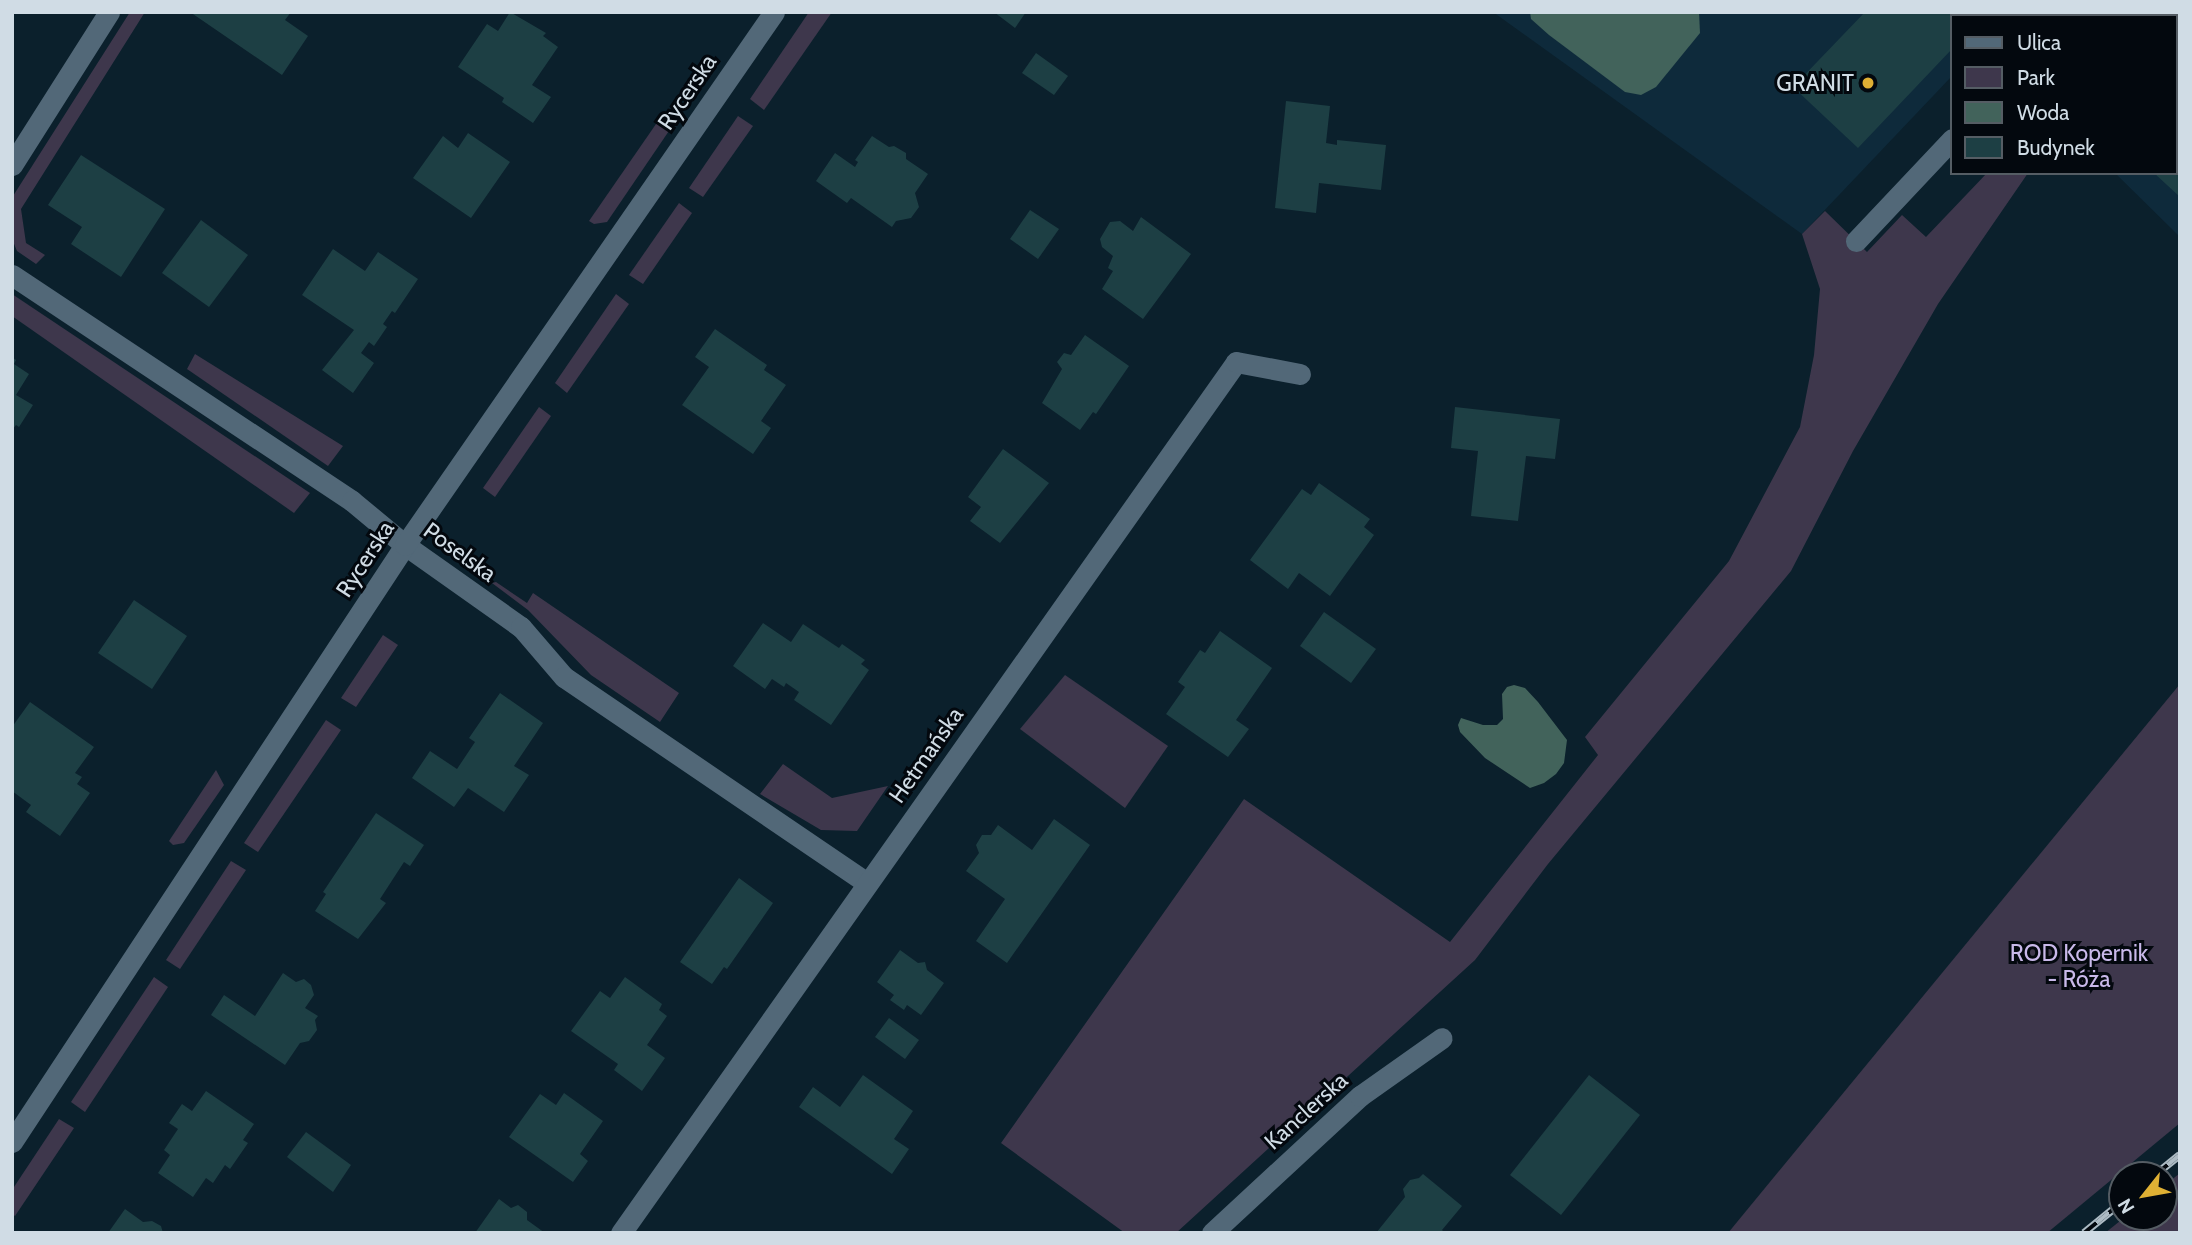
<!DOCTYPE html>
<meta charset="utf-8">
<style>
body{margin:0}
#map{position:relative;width:2192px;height:1245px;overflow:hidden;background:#0b202c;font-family:Cabin,sans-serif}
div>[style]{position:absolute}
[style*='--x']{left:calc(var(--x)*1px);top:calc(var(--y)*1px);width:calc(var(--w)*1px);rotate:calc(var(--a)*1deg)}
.built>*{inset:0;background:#0e2a3b}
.green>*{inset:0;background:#3e374c}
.water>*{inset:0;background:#42635b}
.building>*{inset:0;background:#1d3f44}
.street>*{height:21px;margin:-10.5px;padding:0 10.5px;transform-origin:10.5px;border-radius:10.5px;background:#526878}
.rail>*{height:8px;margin-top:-4px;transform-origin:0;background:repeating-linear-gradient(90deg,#03080e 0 16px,#adbbc4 0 32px);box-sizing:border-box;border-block:2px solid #adbbc4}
.dots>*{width:19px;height:19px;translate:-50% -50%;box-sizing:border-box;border:4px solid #03080e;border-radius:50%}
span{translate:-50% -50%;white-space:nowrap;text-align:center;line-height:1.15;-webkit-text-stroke:6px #03080e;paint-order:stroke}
.poi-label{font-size:23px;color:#d0dce5}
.right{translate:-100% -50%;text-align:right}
.street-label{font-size:23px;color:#d0dce5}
.park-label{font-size:23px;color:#c9b9ea}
.frame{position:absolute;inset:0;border:14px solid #d0dce5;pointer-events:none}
.legend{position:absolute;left:1950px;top:14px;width:228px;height:161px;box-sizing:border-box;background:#03080e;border:2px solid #555d64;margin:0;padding:9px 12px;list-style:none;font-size:21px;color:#d0dce5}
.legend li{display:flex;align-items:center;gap:14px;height:35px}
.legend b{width:35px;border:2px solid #555d64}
.north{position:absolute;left:2108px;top:1161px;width:70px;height:70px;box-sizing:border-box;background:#03080e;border:2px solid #555d64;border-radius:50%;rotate:239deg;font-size:19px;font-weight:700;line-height:28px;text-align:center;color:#d0dce5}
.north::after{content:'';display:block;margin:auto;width:24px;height:32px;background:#dfb034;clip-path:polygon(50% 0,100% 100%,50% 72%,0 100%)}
</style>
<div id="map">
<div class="built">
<div style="clip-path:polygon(1493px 12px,2012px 12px,2009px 16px,1952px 16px,1952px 76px,1802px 234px)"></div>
<div style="clip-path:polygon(2123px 12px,2180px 12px,2180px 237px,2115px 173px,2176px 173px,2176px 16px,2120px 16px)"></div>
</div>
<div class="green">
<div style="clip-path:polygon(130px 12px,145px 12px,21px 209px,26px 243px,45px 255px,36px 264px,17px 251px,12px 239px,13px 196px)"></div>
<div style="clip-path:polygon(809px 12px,832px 12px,764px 110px,750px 99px)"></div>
<div style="clip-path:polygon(665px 111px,670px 113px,673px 125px,607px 222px,594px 224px,589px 221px)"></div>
<div style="clip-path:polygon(738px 116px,753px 126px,703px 197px,689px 188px)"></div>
<div style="clip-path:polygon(1987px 173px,2028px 173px,1938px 304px,1853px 451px,1791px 571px,1548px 864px,1475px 960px,1176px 1233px,1125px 1233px,1001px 1143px,1244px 799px,1450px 942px,1598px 755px,1585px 737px,1729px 561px,1800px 427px,1814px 355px,1820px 289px,1802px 234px,1825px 211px,1867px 252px,1902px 215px,1926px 237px)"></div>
<div style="clip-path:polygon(679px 203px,692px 213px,643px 284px,629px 275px)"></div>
<div style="clip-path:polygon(12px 294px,310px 493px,294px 513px,12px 316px)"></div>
<div style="clip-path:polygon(616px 294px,629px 304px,567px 393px,555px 383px)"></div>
<div style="clip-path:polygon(195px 354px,343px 446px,328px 466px,187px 369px)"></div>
<div style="clip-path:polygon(539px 407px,551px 416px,495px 497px,483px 488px)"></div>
<div style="clip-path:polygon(496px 582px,527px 603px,533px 593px,679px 693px,660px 722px,591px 675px,528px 610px,492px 583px)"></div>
<div style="clip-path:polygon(383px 635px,398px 645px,356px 707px,341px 698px)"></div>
<div style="clip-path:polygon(1065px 675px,1168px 746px,1125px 808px,1020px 729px)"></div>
<div style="clip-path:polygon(2180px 684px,2180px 1123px,2047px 1233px,1728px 1233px)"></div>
<div style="clip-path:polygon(326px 720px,341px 730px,258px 852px,244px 843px)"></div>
<div style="clip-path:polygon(783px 764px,832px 798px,888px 786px,857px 831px,821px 830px,760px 794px)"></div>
<div style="clip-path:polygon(216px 770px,224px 785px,184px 843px,173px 845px,169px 841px)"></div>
<div style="clip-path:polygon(231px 861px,246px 870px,180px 969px,166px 960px)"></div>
<div style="clip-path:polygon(154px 977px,168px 987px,85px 1112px,71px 1102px)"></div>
<div style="clip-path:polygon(59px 1119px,74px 1128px,15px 1216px,12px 1214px,12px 1190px)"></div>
<div style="clip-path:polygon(2180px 1173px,2180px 1233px,2105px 1233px,2125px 1217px,2164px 1217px,2164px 1186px)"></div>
</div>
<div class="water">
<div style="clip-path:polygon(1530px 12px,1699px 12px,1700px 33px,1656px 87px,1641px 95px,1625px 92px,1549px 35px,1531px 19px)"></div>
<div style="clip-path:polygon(1514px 685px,1525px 688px,1538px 702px,1567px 740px,1564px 763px,1556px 774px,1544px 783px,1530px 788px,1485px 758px,1460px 732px,1458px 725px,1461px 718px,1483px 725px,1497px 725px,1503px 719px,1502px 694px,1507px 687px)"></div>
</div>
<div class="building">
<div style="clip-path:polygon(190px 12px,291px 12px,285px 20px,308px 36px,282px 75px)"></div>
<div style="clip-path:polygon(510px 12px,546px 33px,543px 36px,558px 47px,532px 85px,551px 97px,533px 123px,502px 102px,504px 98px,458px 67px,487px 24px,498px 31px)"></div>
<div style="clip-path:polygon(994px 12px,1026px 12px,1015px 28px)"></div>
<div style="clip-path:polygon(1865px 12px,1987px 12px,1983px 16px,1952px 16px,1952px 49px,1858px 148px,1793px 87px)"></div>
<div style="clip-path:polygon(1036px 53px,1068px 76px,1054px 95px,1022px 73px)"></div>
<div style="clip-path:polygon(1286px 101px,1330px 106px,1326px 143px,1337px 145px,1337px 140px,1386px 145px,1381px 190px,1319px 183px,1316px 213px,1275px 208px)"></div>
<div style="clip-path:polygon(2180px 104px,2180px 197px,2154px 173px,2176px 173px,2176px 108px)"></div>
<div style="clip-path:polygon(468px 133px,510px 162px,471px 218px,413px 178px,443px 136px,458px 148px)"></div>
<div style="clip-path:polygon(872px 136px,889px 147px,894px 146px,906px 153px,906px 159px,928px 174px,915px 193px,919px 207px,911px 218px,896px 221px,892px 227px,851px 198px,847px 203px,816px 181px,835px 153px,855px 167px,858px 162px,855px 160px)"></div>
<div style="clip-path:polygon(81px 155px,165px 209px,121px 277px,71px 244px,82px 227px,48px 205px)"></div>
<div style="clip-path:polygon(1030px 210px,1059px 229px,1038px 259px,1010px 239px)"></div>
<div style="clip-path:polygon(1141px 217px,1191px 254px,1143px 319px,1102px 289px,1113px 271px,1108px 268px,1113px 256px,1102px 247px,1100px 239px,1110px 222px,1120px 221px,1133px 231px)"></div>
<div style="clip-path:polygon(201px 220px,248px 255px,209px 307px,162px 273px)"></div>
<div style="clip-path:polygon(333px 249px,365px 271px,378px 252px,418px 279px,395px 313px,392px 311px,383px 324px,387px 327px,374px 346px,369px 342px,361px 353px,374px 363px,353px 393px,322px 370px,354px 330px,302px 295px)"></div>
<div style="clip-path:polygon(715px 329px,767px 365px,764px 370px,786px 385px,761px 421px,771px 428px,753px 454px,682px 405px,709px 367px,695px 357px)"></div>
<div style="clip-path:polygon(1085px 335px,1129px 366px,1096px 414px,1093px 412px,1080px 430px,1042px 403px,1062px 369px,1057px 362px,1064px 353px,1071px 355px)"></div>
<div style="clip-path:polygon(12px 357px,16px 360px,14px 364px,29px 374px,16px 395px,33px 405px,19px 427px,16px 425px,12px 430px)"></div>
<div style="clip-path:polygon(1455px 407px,1560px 419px,1555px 459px,1526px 456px,1518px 521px,1471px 516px,1478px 451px,1451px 448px)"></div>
<div style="clip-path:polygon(1003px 449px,1049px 483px,1000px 543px,970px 521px,981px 507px,968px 497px)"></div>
<div style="clip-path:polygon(1319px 483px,1370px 519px,1364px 527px,1374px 535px,1330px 596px,1299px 573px,1288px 589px,1250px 560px,1302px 489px,1311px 495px)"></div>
<div style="clip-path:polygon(134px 600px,187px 636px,152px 689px,98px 653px)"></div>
<div style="clip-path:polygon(1324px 612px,1376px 649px,1351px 683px,1300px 646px)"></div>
<div style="clip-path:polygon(763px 623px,791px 642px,803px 624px,839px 648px,842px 644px,865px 660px,861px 664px,869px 670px,831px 725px,794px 700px,799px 692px,786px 683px,784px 687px,772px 679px,765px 689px,733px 666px)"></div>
<div style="clip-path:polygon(1220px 631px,1272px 668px,1236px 720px,1249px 729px,1228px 757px,1166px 714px,1185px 687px,1178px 682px,1200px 650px,1205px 653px)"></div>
<div style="clip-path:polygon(500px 693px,543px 723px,514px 766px,529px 775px,504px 812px,468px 788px,454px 807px,412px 778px,430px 751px,457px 769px,475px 742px,469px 738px)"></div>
<div style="clip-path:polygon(30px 702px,94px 747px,75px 773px,82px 777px,77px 784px,90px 793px,60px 836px,26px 812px,31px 805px,12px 791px,12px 727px)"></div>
<div style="clip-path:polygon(376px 813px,424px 845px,410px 866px,404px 862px,380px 899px,386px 903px,358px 939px,315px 911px,326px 894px,323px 892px)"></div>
<div style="clip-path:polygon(1054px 819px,1090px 845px,1007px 963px,976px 941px,1005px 899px,966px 871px,979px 853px,976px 845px,982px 835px,991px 835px,998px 825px,1032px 850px)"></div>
<div style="clip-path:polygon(739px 878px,773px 903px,727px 969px,724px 967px,712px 984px,680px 962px)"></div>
<div style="clip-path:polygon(900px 950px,918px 963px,925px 962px,927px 970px,944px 983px,921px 1015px,907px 1005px,904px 1010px,890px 1000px,894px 995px,877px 982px)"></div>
<div style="clip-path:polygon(283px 973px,296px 982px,304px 979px,311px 985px,314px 995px,305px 1008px,318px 1016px,315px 1020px,317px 1030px,309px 1041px,300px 1043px,285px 1065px,211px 1015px,224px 995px,255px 1016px)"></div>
<div style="clip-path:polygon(625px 977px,662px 1004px,659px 1010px,667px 1016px,647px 1045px,665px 1058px,642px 1091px,614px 1070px,618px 1064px,571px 1031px,600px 991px,610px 998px)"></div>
<div style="clip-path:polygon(889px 1018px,919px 1040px,905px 1059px,875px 1037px)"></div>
<div style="clip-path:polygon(863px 1075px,913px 1111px,894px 1139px,909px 1149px,892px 1174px,799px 1107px,813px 1087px,840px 1107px)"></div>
<div style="clip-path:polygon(1589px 1075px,1640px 1115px,1561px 1215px,1510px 1175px)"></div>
<div style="clip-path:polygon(206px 1091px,254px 1124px,243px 1140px,248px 1143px,230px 1169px,225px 1165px,213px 1183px,206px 1178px,193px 1197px,158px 1173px,170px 1155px,164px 1150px,178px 1129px,169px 1123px,182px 1104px,192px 1111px)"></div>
<div style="clip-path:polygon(564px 1093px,603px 1121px,580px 1154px,588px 1161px,573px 1182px,509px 1137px,540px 1094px,556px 1105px)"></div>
<div style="clip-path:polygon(306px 1132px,351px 1165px,333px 1192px,287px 1157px)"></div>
<div style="clip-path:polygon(1423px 1174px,1462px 1206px,1442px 1230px,1445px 1233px,1376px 1233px,1405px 1197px,1403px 1189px,1410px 1180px,1419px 1178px)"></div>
<div style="clip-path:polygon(499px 1199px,511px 1208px,518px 1205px,527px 1212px,527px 1220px,545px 1233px,475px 1233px)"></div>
<div style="clip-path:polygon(125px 1209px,143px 1222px,152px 1221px,161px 1226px,163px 1233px,108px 1233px)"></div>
</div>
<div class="street">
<div style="--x:2068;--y:16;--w:5;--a:-53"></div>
<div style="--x:12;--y:165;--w:181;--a:-57.6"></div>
<div style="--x:1856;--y:241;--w:140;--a:-46.7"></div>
<div style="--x:12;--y:275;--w:408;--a:33.6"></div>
<div style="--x:352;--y:501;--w:69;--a:39.7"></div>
<div style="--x:405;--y:545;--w:142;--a:35.3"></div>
<div style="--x:521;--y:627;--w:66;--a:49.3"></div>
<div style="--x:564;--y:677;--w:366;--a:34.2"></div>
<div style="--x:12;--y:1142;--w:715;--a:-56.64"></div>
<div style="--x:405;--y:545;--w:648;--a:-55.3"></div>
<div style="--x:621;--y:1233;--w:1066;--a:-54.77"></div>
<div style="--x:1236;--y:362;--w:65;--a:10.6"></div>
<div style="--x:1212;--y:1233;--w:202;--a:-42.8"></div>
<div style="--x:1360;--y:1096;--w:100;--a:-35.3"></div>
</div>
<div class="rail">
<div style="--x:2155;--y:1175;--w:32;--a:-39"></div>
<div style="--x:2084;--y:1233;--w:49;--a:-39.2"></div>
</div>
<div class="dots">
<div style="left:1868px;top:83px;background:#dfb034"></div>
</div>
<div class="poi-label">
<span class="right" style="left:1854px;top:83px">GRANIT</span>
</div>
<div class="street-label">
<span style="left:687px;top:92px;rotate:-56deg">Rycerska</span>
<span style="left:460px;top:552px;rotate:36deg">Poselska</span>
<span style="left:365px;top:559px;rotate:-57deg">Rycerska</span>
<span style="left:926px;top:755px;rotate:-55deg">Hetmańska</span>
<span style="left:1306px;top:1111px;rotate:-42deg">Kanclerska</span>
</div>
<div class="park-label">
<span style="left:2079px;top:966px">ROD Kopernik<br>- Róża</span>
</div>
<div class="frame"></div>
<ul class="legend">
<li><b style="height:9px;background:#526878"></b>Ulica</li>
<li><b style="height:19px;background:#3e374c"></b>Park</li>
<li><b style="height:19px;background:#42635b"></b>Woda</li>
<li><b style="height:19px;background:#1d3f44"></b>Budynek</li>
</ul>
<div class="north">N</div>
</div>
